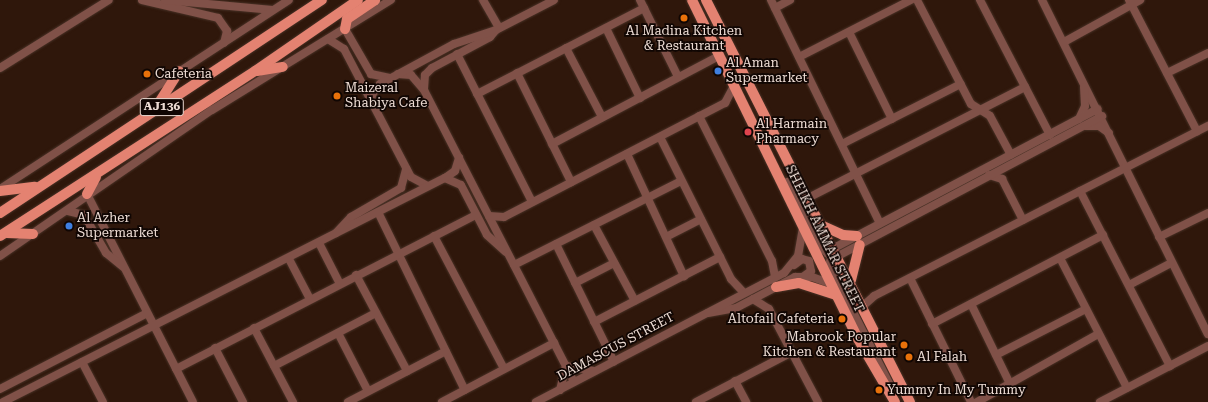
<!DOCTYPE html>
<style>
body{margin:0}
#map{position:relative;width:1208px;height:402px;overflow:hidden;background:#2f170b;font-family:"Roboto Serif",serif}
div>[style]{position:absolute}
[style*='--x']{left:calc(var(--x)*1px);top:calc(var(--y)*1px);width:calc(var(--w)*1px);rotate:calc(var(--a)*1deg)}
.roads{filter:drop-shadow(0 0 1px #493227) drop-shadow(0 0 1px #493227)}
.minor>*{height:8px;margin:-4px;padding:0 4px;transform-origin:4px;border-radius:4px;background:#805148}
.major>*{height:10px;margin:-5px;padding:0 5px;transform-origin:5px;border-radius:5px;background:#e48271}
.dots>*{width:11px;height:11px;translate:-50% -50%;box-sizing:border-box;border:2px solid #100603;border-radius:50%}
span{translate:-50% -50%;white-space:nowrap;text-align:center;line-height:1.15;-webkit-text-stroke:3.5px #100603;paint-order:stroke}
.shield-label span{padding:1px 3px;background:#100603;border:1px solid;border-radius:3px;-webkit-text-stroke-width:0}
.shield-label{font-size:12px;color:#ecdbd3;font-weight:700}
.poi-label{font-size:13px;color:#ecdbd3}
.left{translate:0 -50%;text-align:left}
.right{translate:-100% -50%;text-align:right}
.street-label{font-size:13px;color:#ecdbd3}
</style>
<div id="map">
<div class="roads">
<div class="minor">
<div style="--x:142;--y:0;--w:78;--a:13.3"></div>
<div style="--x:218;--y:18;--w:16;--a:55"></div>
<div style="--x:227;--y:31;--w:12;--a:104"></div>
<div style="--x:165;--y:0;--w:108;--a:5.3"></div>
<div style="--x:483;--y:0;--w:32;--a:60"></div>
<div style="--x:640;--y:0;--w:86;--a:63.7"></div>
<div style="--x:771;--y:0;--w:248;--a:64"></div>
<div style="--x:917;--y:0;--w:117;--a:62.6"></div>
<div style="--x:971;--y:104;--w:22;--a:32"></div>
<div style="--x:990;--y:116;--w:44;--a:61.7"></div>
<div style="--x:980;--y:0;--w:152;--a:62.6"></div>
<div style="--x:1042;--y:0;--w:373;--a:63.6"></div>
<div style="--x:1129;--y:0;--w:148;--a:62.6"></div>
<div style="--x:775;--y:8;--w:17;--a:-28"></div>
<div style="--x:606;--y:28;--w:78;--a:64.1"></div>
<div style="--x:345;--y:29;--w:52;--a:60"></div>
<div style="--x:371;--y:74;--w:19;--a:12"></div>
<div style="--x:849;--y:32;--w:97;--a:63.7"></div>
<div style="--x:328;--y:39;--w:19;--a:32"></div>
<div style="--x:344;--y:49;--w:144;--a:62.4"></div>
<div style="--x:411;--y:177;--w:19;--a:28"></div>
<div style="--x:1064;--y:42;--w:87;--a:-28.9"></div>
<div style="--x:566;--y:48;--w:78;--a:62.4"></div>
<div style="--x:457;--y:54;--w:166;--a:63.1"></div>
<div style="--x:799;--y:57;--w:126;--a:-27"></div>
<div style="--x:0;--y:68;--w:128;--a:-32"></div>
<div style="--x:517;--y:73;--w:122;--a:63.6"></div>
<div style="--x:1167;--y:73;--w:46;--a:-26"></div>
<div style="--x:398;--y:74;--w:13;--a:4"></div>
<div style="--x:411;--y:75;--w:20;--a:49"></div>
<div style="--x:424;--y:90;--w:328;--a:62.8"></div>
<div style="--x:424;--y:89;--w:14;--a:-86"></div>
<div style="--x:425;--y:75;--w:10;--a:-45"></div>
<div style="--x:432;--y:68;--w:66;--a:-28.1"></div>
<div style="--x:490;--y:37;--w:9;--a:-49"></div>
<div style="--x:477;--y:94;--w:188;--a:-27.2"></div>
<div style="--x:371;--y:103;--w:8;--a:-83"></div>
<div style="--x:372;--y:95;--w:14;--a:-54"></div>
<div style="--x:380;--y:84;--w:84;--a:-28.4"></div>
<div style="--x:454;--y:44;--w:44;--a:-18.4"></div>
<div style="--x:496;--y:30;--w:65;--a:-27.3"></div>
<div style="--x:699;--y:116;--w:162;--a:63.3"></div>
<div style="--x:772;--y:261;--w:16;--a:79"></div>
<div style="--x:1079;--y:119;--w:14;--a:-65"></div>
<div style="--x:1085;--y:106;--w:19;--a:-93"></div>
<div style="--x:1085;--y:126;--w:14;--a:0"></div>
<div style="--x:1099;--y:126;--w:12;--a:35"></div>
<div style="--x:660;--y:137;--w:159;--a:63.4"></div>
<div style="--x:731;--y:279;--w:19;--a:47"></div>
<div style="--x:552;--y:144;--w:189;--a:-27.8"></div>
<div style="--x:842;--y:144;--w:133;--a:-26.8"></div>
<div style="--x:627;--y:154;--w:135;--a:65"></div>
<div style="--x:989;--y:175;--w:14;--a:17"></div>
<div style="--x:1002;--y:179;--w:46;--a:62.9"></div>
<div style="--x:445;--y:178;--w:17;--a:24"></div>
<div style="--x:461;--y:185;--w:56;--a:62.5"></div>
<div style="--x:487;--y:235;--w:25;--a:42"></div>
<div style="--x:787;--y:182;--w:72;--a:62.7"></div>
<div style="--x:820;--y:246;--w:11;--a:45"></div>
<div style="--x:828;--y:254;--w:10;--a:11"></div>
<div style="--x:838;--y:256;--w:299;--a:-27.9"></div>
<div style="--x:0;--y:189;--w:345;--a:-33.2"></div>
<div style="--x:1080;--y:191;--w:197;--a:62.8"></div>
<div style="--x:87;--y:194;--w:233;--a:63"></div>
<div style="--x:808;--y:198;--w:244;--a:-27.1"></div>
<div style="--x:68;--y:211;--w:16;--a:14"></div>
<div style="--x:84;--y:215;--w:44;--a:59.9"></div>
<div style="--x:106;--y:253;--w:22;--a:39"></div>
<div style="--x:378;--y:212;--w:198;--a:64"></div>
<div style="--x:489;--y:216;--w:15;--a:4"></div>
<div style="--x:504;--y:217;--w:249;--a:-27.3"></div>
<div style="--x:725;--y:103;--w:19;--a:-62"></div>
<div style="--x:594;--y:225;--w:86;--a:61.7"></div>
<div style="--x:336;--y:233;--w:22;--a:-47"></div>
<div style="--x:351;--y:217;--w:58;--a:-30.1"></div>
<div style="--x:401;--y:188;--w:20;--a:-75"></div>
<div style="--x:434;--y:236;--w:150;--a:62.2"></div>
<div style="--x:666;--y:237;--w:39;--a:-27"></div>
<div style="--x:1159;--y:237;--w:55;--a:-26.1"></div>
<div style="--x:319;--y:243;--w:46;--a:62.9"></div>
<div style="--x:556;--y:244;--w:131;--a:63.8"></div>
<div style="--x:0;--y:256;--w:257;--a:-34.6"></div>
<div style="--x:212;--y:110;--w:210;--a:-31.6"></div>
<div style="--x:1060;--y:258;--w:146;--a:62.7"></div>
<div style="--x:289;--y:259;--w:45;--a:62.3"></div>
<div style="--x:514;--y:265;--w:187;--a:-26.7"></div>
<div style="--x:794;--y:265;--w:10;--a:-37"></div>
<div style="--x:802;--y:259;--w:7;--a:16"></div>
<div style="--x:809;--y:261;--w:10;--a:79"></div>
<div style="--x:811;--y:271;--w:9;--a:144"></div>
<div style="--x:356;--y:275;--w:109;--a:62"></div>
<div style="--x:910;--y:278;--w:138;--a:63.8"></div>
<div style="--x:575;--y:283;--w:44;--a:-27.1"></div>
<div style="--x:1129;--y:285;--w:47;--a:-27.6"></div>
<div style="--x:753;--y:299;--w:19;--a:32"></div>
<div style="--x:769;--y:309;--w:105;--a:62.2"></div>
<div style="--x:971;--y:304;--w:91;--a:64"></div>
<div style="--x:863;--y:306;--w:15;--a:-42"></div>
<div style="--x:874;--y:296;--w:375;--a:-27"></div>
<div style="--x:708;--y:313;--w:28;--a:-10"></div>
<div style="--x:736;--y:308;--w:67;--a:-27.7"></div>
<div style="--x:795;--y:277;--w:17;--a:0"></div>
<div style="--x:812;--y:277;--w:20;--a:20"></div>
<div style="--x:594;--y:322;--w:142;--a:-27.3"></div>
<div style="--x:932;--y:324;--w:193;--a:-27.5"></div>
<div style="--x:254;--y:328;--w:84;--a:62.2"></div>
<div style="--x:338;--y:333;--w:65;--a:62.7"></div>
<div style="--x:215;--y:348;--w:61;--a:62.6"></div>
<div style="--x:996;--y:355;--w:101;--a:-27.1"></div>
<div style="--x:82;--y:362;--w:45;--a:62.3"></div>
<div style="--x:274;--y:366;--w:115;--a:-27.5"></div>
<div style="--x:176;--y:369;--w:337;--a:-27.2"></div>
<div style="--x:735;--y:381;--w:24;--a:62"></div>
<div style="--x:890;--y:385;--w:135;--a:-116.9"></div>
<div style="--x:829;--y:265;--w:18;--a:-74"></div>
<div style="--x:834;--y:248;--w:298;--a:-27.8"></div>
<div style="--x:0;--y:389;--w:165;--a:-27.3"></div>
<div style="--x:560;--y:390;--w:25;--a:-76"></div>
<div style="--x:566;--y:366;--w:28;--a:10"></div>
<div style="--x:3;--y:402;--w:496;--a:-26.9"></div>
<div style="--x:445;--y:178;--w:12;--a:-35"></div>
<div style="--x:455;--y:171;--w:14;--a:-73"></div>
<div style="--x:348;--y:402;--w:110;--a:-27.5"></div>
<div style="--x:442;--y:402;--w:127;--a:-27.8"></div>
<div style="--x:536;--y:402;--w:280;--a:-27.5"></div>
<div style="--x:784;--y:273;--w:22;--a:-51"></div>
<div style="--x:798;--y:256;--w:27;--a:-80"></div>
<div style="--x:696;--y:402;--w:108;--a:-27.5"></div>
<div style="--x:977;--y:402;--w:139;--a:-29.3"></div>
<div style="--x:1100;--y:402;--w:122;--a:-27.4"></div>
</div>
<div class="major">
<div style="--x:692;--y:0;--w:377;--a:63.9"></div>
<div style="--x:858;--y:339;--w:73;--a:59.6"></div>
<div style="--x:706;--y:0;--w:451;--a:63.1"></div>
<div style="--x:345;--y:29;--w:10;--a:-79"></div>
<div style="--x:347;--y:19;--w:34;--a:-34"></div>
<div style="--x:257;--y:71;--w:26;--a:-9"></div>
<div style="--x:157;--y:106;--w:41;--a:-57.8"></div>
<div style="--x:0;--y:191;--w:35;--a:-7"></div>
<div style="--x:87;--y:194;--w:19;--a:-62"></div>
<div style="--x:0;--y:213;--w:386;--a:-33.5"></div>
<div style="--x:823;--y:226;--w:22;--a:24"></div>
<div style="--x:843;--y:235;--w:14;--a:4"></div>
<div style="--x:7;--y:233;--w:26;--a:2"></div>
<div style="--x:0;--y:236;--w:304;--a:-32.9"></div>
<div style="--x:255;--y:71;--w:125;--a:-34.6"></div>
<div style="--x:851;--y:280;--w:36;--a:-76"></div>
<div style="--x:776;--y:287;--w:23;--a:-10"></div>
<div style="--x:799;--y:283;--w:39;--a:18"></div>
</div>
</div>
<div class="dots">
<div style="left:684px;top:18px;background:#e8710a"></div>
<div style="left:718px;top:71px;background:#3f7fe0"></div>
<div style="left:147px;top:74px;background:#e8710a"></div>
<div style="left:337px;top:96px;background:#e8710a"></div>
<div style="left:748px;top:132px;background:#e0444e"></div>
<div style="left:69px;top:226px;background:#3f7fe0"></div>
<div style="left:842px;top:319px;background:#e8710a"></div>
<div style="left:904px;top:345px;background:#e8710a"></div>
<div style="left:909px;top:357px;background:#e8710a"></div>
<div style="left:879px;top:390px;background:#e8710a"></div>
</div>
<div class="shield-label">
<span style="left:162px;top:107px">AJ136</span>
</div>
<div class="poi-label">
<span style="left:684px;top:39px">Al Madina Kitchen<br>&amp; Restaurant</span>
<span class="left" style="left:726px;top:71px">Al Aman<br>Supermarket</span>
<span class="left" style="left:155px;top:74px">Cafeteria</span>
<span class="left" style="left:345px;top:96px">Maizeral<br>Shabiya Cafe</span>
<span class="left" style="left:756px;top:132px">Al Harmain<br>Pharmacy</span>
<span class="left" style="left:77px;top:226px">Al Azher<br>Supermarket</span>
<span class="right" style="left:834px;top:319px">Altofail Cafeteria</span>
<span class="right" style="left:896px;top:345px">Mabrook Popular<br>Kitchen &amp; Restaurant</span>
<span class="left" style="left:917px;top:357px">Al Falah</span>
<span class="left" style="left:887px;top:390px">Yummy In My Tummy</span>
</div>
<div class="street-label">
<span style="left:824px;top:239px;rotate:64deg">SHEIKH AMMAR STREET</span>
<span style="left:616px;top:347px;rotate:-28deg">DAMASCUS STREET</span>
</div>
</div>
